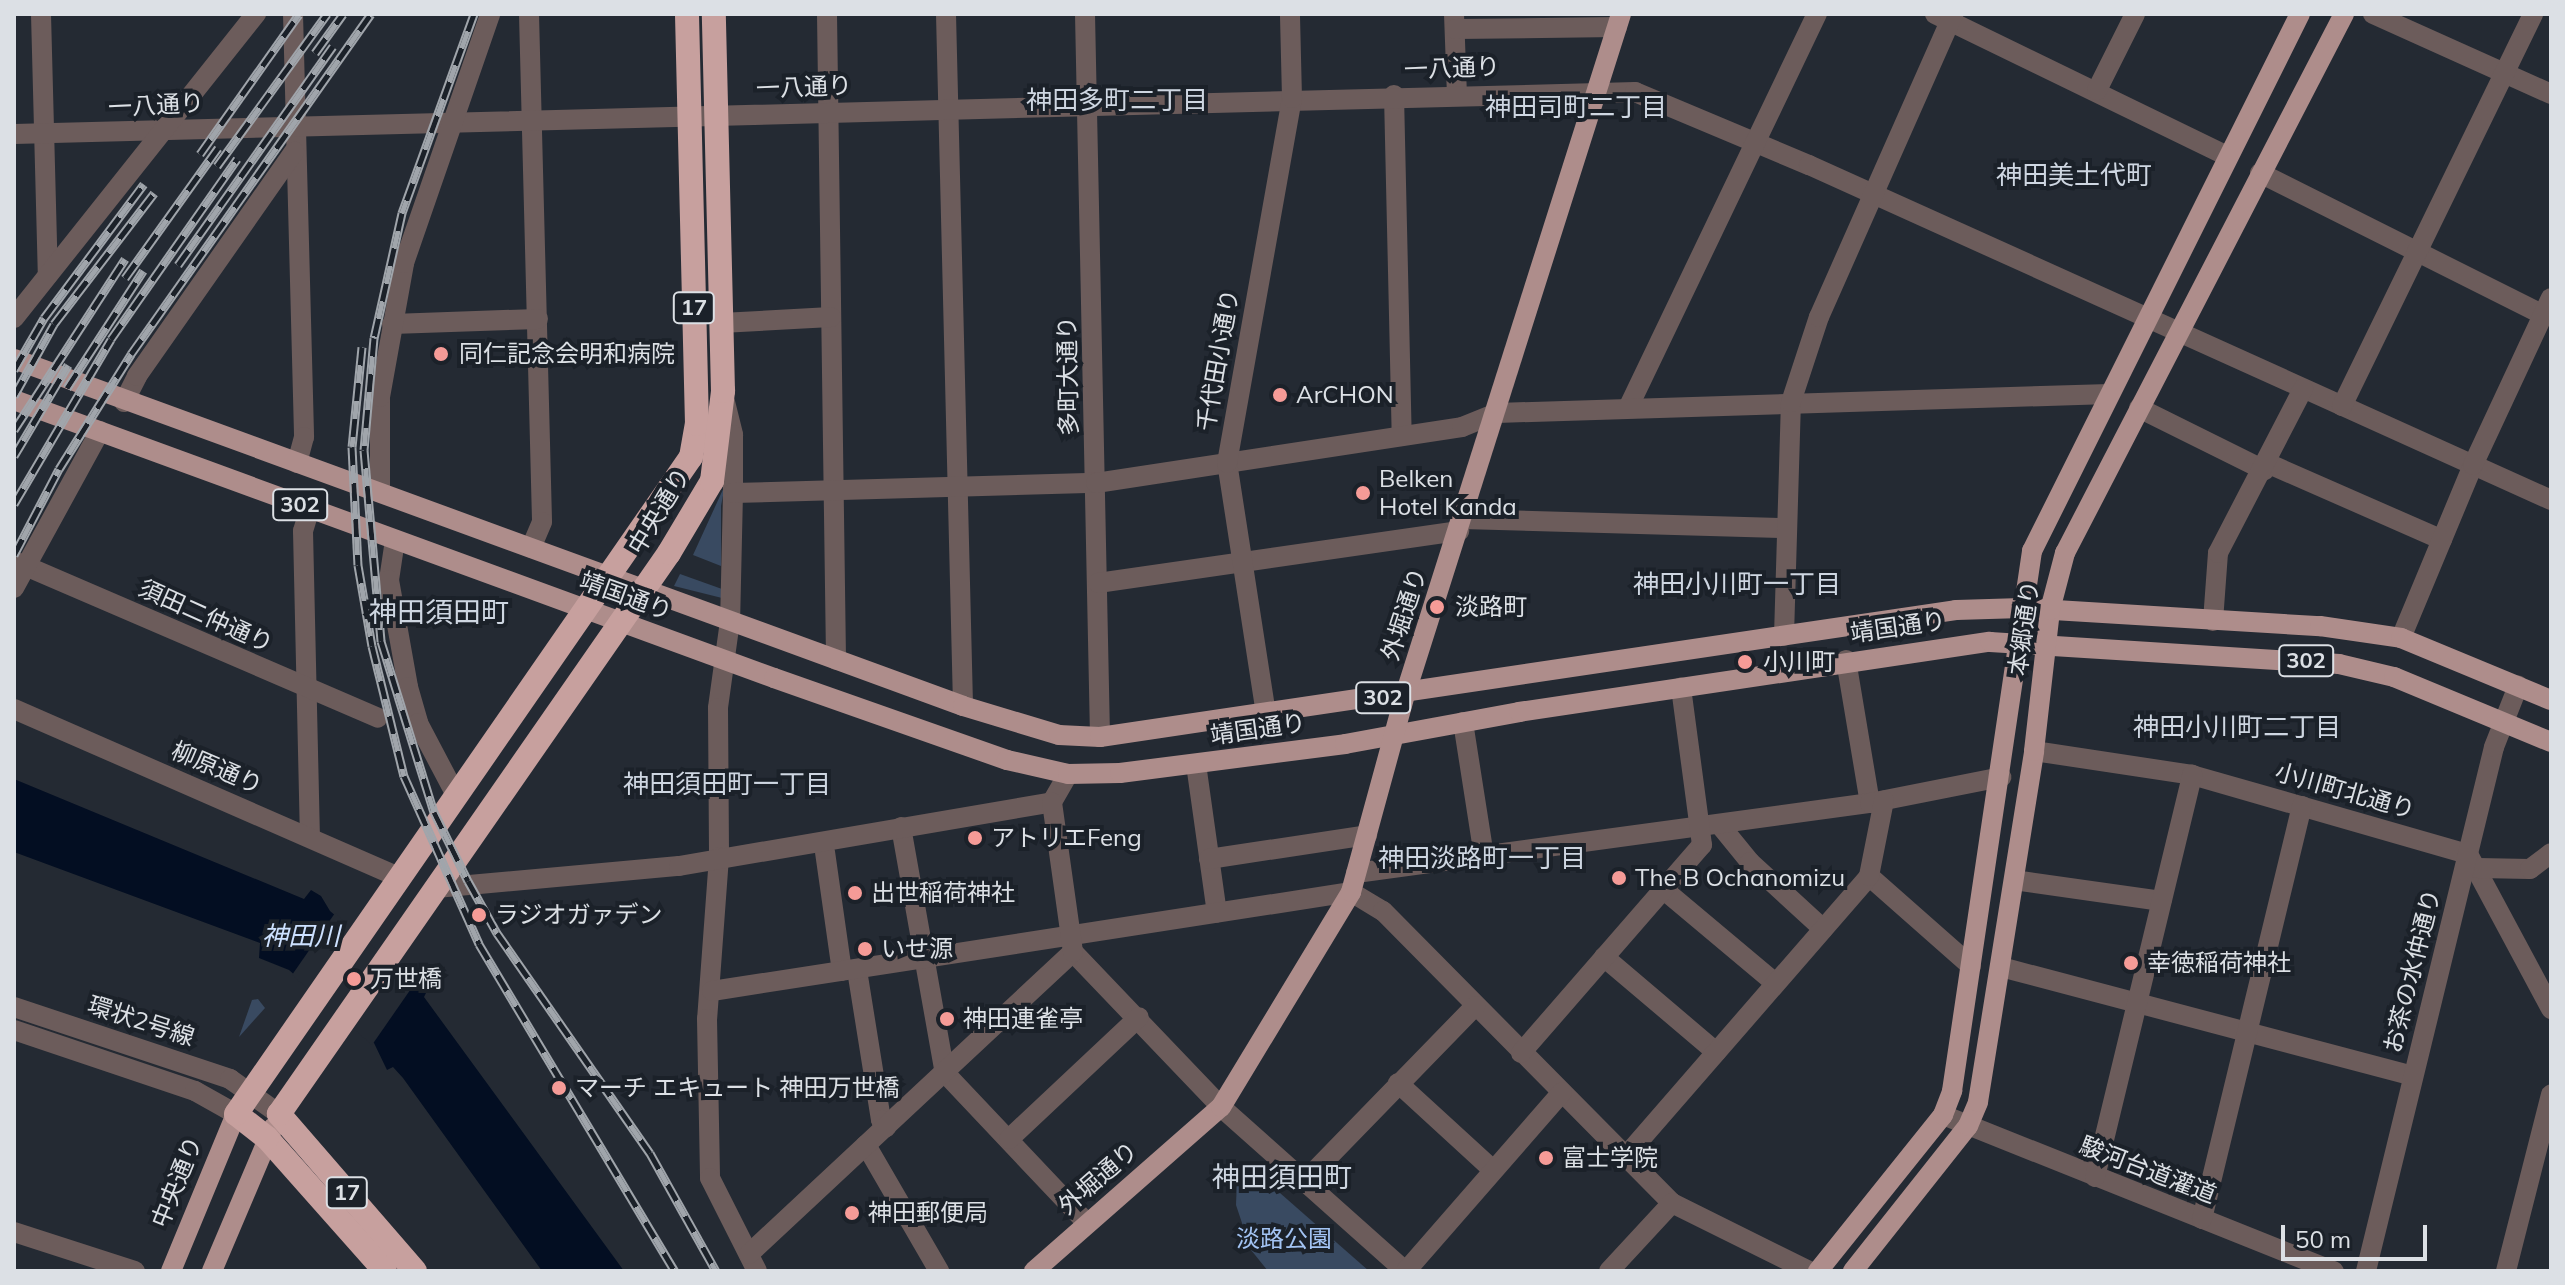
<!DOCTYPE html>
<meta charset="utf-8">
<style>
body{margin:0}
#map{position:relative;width:2565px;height:1285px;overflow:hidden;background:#242a33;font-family:Mulish,"Noto Sans JP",sans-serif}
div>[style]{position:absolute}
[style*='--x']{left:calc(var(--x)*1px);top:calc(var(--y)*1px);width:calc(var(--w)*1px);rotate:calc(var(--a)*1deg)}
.green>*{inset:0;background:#394a61}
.water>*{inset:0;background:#030e22}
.pier>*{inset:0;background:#242a33}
.minor>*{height:20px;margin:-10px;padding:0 10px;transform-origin:10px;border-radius:10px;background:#6c5c5b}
.major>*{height:20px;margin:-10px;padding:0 10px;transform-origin:10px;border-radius:10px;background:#ae8d8b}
.highway>*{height:24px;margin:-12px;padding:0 12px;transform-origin:12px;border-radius:12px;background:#c7a09e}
.rail>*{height:9px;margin-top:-4.5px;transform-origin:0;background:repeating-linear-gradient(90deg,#1b2129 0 18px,#a0a5ab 0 36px);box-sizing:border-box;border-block:2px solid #a0a5ab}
.dots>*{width:22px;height:22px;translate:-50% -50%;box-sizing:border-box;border:4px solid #1b2129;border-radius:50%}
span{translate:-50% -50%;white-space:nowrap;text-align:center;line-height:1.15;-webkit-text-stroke:8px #1b2129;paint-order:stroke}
.shield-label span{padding:2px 6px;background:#1b2129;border:2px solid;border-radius:6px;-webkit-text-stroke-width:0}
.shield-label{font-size:22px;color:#dce0e5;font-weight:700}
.street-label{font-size:24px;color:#dce0e5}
.poi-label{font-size:24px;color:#dce0e5}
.left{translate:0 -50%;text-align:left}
.park-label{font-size:24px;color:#a3c4f4}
.neighbourhood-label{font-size:26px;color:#ced6e1}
.water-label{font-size:26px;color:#cde1ff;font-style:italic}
.quarter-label{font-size:28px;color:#ced6e1}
.frame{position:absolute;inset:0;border:16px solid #dce0e5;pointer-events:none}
.scale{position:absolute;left:2281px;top:1225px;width:146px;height:36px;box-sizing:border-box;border:4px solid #dce0e5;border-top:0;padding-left:10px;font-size:24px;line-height:28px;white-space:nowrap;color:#dce0e5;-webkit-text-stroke:6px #1b2129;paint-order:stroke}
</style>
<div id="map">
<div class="green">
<div style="clip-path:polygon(725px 485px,721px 506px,721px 566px,693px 555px)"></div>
<div style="clip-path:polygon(680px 574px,722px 589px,722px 598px,674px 586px)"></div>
<div style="clip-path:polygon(258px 999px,265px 1008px,239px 1037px,252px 1000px)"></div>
<div style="clip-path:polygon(1255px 1171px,1369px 1271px,1268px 1271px,1251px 1250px,1236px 1205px,1237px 1179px)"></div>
</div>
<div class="water">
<div style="clip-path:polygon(14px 779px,304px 899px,311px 890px,321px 896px,330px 911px,426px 993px,424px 997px,624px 1271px,542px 1271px,403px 1078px,393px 1067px,387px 1070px,374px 1043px,289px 970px,259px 958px,260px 943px,14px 852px)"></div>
</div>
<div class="pier">
<div style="clip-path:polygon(335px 913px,415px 983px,372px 1045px,292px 975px)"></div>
</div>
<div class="minor">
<div style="--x:41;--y:14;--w:261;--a:88.5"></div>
<div style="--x:293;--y:14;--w:423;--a:88.5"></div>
<div style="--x:304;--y:437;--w:27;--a:105"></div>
<div style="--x:529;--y:14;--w:508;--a:88.53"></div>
<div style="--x:542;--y:522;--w:28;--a:113"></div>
<div style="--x:827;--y:14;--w:646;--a:89.2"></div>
<div style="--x:946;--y:14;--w:692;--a:88.59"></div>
<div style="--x:1085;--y:14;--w:723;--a:88.81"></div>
<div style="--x:1454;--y:14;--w:80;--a:87.9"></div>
<div style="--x:1935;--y:14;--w:326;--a:25.9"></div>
<div style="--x:2373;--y:14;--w:195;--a:24.2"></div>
<div style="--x:1455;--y:29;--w:162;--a:-0.7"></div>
<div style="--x:2097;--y:90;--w:85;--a:-63.4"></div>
<div style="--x:1394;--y:95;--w:341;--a:88.7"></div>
<div style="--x:14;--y:134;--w:1622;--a:-1.48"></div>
<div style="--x:1635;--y:92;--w:189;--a:22.8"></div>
<div style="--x:1809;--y:165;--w:814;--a:24.3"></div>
<div style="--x:2260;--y:173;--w:317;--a:26.6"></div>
<div style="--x:14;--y:318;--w:389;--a:-51.5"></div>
<div style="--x:721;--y:323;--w:110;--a:-3.1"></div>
<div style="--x:392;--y:324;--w:146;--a:-2"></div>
<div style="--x:124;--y:402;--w:29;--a:-63"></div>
<div style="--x:137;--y:376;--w:274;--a:-55"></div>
<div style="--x:725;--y:402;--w:34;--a:76"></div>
<div style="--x:733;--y:435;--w:58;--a:90"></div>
<div style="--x:733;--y:493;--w:128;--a:91.3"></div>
<div style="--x:730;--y:621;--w:88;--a:97.9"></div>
<div style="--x:718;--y:708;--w:149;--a:89.6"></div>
<div style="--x:719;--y:857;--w:162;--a:94.2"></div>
<div style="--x:707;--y:1019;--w:159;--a:88.9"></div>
<div style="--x:710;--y:1178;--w:104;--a:63.2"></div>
<div style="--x:1629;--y:406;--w:435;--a:-64.4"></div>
<div style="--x:2342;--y:406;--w:436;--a:-64"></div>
<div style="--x:2139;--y:408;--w:140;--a:26.4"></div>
<div style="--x:2267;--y:463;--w:191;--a:23.7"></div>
<div style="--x:380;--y:492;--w:95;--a:-90"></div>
<div style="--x:380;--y:397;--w:136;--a:-79.8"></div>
<div style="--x:404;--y:263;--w:263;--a:-70.9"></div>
<div style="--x:733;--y:493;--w:363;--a:-1.6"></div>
<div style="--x:1096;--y:483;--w:370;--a:-8.7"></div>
<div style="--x:1462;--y:427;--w:38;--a:-22"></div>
<div style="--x:1497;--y:413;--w:613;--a:-1.78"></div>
<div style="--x:310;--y:508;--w:24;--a:107"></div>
<div style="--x:303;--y:531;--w:305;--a:88.7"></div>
<div style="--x:1462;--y:519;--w:325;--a:1.6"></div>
<div style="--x:395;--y:540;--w:40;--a:98.5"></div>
<div style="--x:389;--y:580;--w:109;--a:79.9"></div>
<div style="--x:408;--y:687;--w:37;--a:74"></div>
<div style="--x:418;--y:723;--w:81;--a:62.2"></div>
<div style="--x:14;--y:561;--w:396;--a:23.3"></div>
<div style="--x:1098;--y:583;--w:365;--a:-8.2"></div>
<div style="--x:14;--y:588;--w:179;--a:-61.3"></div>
<div style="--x:2213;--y:621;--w:68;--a:-85.8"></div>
<div style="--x:2218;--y:553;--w:185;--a:-62.6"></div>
<div style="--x:1784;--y:636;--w:234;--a:-88.3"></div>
<div style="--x:1791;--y:402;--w:89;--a:-71.8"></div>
<div style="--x:1819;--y:317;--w:331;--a:-66.1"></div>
<div style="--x:2401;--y:638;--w:187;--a:-67.4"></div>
<div style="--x:2473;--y:465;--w:184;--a:-65"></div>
<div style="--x:1846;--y:660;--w:145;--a:80.5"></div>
<div style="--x:14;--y:709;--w:419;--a:23.6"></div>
<div style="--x:1266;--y:714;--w:254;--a:-98.8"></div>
<div style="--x:1227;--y:463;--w:371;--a:-79.9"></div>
<div style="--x:1292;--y:98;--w:84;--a:-91.4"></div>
<div style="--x:1463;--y:722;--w:136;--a:81.1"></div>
<div style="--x:2034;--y:751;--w:160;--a:8.6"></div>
<div style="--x:2192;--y:775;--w:287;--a:16"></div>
<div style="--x:2468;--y:854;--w:176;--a:61.8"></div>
<div style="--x:1196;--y:764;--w:150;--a:82"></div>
<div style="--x:1719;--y:824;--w:49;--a:50.8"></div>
<div style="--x:1750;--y:862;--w:99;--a:42.5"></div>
<div style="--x:901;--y:827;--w:250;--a:79.9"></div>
<div style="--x:945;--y:1073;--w:205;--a:46.6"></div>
<div style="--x:825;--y:852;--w:120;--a:81.9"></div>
<div style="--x:1209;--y:859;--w:160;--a:-8.6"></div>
<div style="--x:2478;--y:868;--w:52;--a:1.1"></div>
<div style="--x:2530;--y:869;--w:26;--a:-37"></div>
<div style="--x:1356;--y:873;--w:519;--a:-7.76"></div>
<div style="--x:1870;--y:803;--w:134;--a:-11.2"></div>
<div style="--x:1869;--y:876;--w:136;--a:41.4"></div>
<div style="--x:2014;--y:880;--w:149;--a:8.1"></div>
<div style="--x:436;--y:888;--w:244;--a:-5.2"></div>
<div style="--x:679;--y:866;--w:378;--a:-9.7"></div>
<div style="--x:1052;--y:802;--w:32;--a:-60"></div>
<div style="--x:1663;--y:889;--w:146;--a:40"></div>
<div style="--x:1073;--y:952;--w:214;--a:46.3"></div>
<div style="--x:1221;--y:1107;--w:246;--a:41.7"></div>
<div style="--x:1604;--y:957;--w:147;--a:40.3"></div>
<div style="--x:2001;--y:967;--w:426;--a:14.8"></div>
<div style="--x:857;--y:970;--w:152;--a:80.9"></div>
<div style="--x:881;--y:1120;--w:9;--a:54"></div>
<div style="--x:712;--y:991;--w:647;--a:-8.81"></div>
<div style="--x:1351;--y:892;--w:37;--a:31"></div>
<div style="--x:1383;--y:911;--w:411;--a:45.3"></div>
<div style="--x:1672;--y:1203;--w:153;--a:26.4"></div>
<div style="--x:14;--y:1007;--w:228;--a:18.4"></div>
<div style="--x:230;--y:1079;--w:60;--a:35.5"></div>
<div style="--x:14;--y:1030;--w:191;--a:18.6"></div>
<div style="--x:195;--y:1091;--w:47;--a:29.3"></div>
<div style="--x:1521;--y:1053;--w:276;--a:-49"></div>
<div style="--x:1702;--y:845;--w:159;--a:-97.6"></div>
<div style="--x:1398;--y:1083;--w:129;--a:42.5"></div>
<div style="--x:1943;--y:1115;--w:421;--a:21.8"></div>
<div style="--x:1009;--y:1139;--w:178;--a:-43.2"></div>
<div style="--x:866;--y:1145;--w:146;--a:59.9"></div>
<div style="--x:1626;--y:1156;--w:371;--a:-49"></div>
<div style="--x:1869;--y:876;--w:77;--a:-78.8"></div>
<div style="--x:2095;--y:1177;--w:414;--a:-76.4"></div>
<div style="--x:1303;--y:1183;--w:247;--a:-45.8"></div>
<div style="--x:2202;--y:1219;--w:425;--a:-76.4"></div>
<div style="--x:14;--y:1232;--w:127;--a:17.9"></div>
<div style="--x:749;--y:1254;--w:443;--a:-43"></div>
<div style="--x:1073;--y:952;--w:151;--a:-98"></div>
<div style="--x:1406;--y:1271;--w:237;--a:-48.9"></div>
<div style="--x:1609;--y:1271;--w:93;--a:-47.2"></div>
<div style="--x:2366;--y:1271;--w:539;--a:-76.27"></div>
<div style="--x:2494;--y:747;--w:66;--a:-68.5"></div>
<div style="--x:2506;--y:1271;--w:182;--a:-75.7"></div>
</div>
<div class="major">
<div style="--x:14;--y:359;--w:1010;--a:20.08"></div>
<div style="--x:963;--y:706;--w:100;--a:16.8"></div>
<div style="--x:1059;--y:735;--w:41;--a:2.8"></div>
<div style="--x:1100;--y:737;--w:865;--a:-8.44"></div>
<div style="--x:1956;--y:610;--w:66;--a:-1.7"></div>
<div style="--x:2022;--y:608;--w:299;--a:3.5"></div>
<div style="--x:2320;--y:626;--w:82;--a:8.4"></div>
<div style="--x:2401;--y:638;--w:162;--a:22.5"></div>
<div style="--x:14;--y:400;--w:809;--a:20.09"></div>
<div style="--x:774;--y:678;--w:247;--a:19.4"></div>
<div style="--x:1007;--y:760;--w:63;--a:12.9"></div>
<div style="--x:1068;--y:774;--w:52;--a:-1.1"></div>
<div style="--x:1120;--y:773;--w:227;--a:-7.3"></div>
<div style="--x:1345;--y:744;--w:177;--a:-10.4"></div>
<div style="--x:1519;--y:712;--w:476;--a:-8.5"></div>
<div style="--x:1990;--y:642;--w:350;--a:3.6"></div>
<div style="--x:2339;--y:664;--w:57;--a:13.3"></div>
<div style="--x:2394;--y:677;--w:170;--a:22.5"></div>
<div style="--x:171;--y:1271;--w:170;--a:-67.5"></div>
<div style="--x:212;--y:1271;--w:156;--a:-67"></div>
<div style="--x:1034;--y:1271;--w:249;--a:-41.3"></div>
<div style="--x:1221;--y:1107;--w:251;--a:-58.8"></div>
<div style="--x:1351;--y:892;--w:204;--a:-74.7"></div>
<div style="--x:1405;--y:695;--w:714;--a:-72.4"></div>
<div style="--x:1818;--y:1271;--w:200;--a:-51.3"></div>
<div style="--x:1943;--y:1115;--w:26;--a:-69"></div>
<div style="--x:1952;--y:1091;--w:546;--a:-81.57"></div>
<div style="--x:2032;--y:551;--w:600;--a:-63.48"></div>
<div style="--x:1853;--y:1271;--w:185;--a:-51.6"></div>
<div style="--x:1968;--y:1126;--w:26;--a:-67"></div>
<div style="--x:1978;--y:1102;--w:355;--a:-80.9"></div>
<div style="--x:2034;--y:751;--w:142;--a:-83.5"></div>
<div style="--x:2050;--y:610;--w:59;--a:-75.3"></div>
<div style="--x:2065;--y:553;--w:607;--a:-62.63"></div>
</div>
<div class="highway">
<div style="--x:385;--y:1271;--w:178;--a:-131.6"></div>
<div style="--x:267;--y:1138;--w:39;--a:-142"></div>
<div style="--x:236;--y:1114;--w:799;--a:-55.3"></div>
<div style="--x:691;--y:457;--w:34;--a:-80"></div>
<div style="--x:697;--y:424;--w:410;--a:-91.4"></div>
<div style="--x:415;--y:1271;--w:208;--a:-130.9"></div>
<div style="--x:279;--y:1114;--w:683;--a:-55.19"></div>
<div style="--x:669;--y:553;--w:84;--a:-59.2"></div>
<div style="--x:712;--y:481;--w:91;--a:-83"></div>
<div style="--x:723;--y:391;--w:377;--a:-91.4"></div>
</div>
<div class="rail">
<div style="--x:474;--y:14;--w:212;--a:109.9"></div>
<div style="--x:402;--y:213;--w:128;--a:102.6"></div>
<div style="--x:374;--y:338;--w:112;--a:95.1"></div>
<div style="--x:364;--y:450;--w:192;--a:84.9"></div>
<div style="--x:381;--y:641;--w:179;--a:72.8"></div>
<div style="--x:434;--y:812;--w:77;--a:63.8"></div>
<div style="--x:468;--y:881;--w:60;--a:60.9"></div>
<div style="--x:497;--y:933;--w:268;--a:55.2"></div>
<div style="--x:650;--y:1153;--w:135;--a:60.8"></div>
<div style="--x:315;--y:53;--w:48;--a:-54.3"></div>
<div style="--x:200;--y:154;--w:171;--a:-54.7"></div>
<div style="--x:217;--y:166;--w:188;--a:-54.1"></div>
<div style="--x:178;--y:265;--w:268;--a:-54.7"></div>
<div style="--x:125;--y:278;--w:160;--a:-54.4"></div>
<div style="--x:362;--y:347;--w:100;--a:95.7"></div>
<div style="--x:352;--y:447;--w:118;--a:87.1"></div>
<div style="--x:358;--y:565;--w:82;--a:80.2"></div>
<div style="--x:372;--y:646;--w:134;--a:76.2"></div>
<div style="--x:404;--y:776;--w:184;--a:65.9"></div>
<div style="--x:479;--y:944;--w:381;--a:59.1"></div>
<div style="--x:14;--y:370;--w:60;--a:-60"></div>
<div style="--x:44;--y:318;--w:167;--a:-53.3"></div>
<div style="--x:67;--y:388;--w:140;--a:-57"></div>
<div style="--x:14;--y:396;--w:82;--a:-60.9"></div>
<div style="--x:54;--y:324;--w:165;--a:-52.6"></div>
<div style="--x:14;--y:430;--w:204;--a:-57"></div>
<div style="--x:14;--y:456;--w:106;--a:-59.3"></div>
<div style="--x:14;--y:504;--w:191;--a:-59.5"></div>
<div style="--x:111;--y:339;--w:220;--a:-55"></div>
<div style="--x:14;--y:555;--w:97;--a:-62.4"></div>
<div style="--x:59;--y:469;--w:136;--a:-57.9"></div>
<div style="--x:131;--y:354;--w:416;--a:-54.8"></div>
</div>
<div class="dots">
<div style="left:441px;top:354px;background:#f59b97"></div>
<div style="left:1280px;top:395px;background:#f59b97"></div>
<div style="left:1363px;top:493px;background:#f59b97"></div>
<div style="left:1437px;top:607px;background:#f59b97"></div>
<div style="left:1745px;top:662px;background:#f59b97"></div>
<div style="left:975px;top:838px;background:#f59b97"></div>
<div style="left:1619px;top:878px;background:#f59b97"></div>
<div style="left:855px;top:893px;background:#f59b97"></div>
<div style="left:479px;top:915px;background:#f59b97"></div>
<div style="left:865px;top:949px;background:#f59b97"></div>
<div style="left:2131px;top:963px;background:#f59b97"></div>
<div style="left:354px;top:979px;background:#f59b97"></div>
<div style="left:947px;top:1019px;background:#f59b97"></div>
<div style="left:559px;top:1088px;background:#f59b97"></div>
<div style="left:1546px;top:1158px;background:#f59b97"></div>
<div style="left:852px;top:1213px;background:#f59b97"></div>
</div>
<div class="shield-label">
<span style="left:694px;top:308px">17</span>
<span style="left:300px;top:505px">302</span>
<span style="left:2306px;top:661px">302</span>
<span style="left:1383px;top:698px">302</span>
<span style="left:347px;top:1193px">17</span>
</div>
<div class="street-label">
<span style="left:1452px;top:68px;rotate:-2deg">一八通り</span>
<span style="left:804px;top:87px;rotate:-2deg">一八通り</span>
<span style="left:156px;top:105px;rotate:-3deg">一八通り</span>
<span style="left:1218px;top:360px;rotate:-80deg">千代田小通り</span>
<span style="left:1068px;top:376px;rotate:-91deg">多町大通り</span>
<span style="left:659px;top:511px;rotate:-59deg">中央通り</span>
<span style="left:626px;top:596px;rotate:20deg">靖国通り</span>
<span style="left:1404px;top:614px;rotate:-72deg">外堀通り</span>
<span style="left:206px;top:616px;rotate:24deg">須田二仲通り</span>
<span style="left:1898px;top:627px;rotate:-8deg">靖国通り</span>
<span style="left:2024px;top:628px;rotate:-82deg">本郷通り</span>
<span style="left:1258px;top:729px;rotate:-8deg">靖国通り</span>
<span style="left:217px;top:768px;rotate:23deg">柳原通り</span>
<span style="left:2345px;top:791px;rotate:16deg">小川町北通り</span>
<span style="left:2412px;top:971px;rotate:-76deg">お茶の水仲通り</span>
<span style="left:141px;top:1021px;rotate:18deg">環状2号線</span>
<span style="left:2148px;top:1170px;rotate:21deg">駿河台道灌道</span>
<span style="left:1098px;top:1178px;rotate:-41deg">外堀通り</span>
<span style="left:177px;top:1182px;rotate:-68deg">中央通り</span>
</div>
<div class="poi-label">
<span class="left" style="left:459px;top:354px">同仁記念会明和病院</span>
<span class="left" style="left:1296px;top:395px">ArCHON</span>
<span class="left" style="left:1379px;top:493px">Belken<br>Hotel Kanda</span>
<span class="left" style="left:1455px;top:607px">淡路町</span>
<span class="left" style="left:1763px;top:662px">小川町</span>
<span class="left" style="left:991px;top:838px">アトリエFeng</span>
<span class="left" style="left:1635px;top:878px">The B Ochanomizu</span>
<span class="left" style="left:871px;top:893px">出世稲荷神社</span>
<span class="left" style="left:495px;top:915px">ラジオガァデン</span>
<span class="left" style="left:881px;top:949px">いせ源</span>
<span class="left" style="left:2147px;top:963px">幸徳稲荷神社</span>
<span class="left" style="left:370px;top:979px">万世橋</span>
<span class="left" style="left:963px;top:1019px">神田連雀亭</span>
<span class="left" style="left:575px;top:1088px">マーチ エキュート 神田万世橋</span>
<span class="left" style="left:1562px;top:1158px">富士学院</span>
<span class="left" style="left:868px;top:1213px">神田郵便局</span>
</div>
<div class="park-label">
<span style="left:1284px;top:1239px">淡路公園</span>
</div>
<div class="neighbourhood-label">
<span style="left:1117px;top:100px">神田多町二丁目</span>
<span style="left:1576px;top:107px">神田司町二丁目</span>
<span style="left:2074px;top:175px">神田美土代町</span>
<span style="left:1737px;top:584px">神田小川町一丁目</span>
<span style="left:2237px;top:727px">神田小川町二丁目</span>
<span style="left:727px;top:784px">神田須田町一丁目</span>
<span style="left:1482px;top:858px">神田淡路町一丁目</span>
</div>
<div class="water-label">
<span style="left:301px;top:936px">神田川</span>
</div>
<div class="quarter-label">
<span style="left:439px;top:612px">神田須田町</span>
<span style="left:1282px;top:1177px">神田須田町</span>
</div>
<div class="frame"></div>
<div class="scale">50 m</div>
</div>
